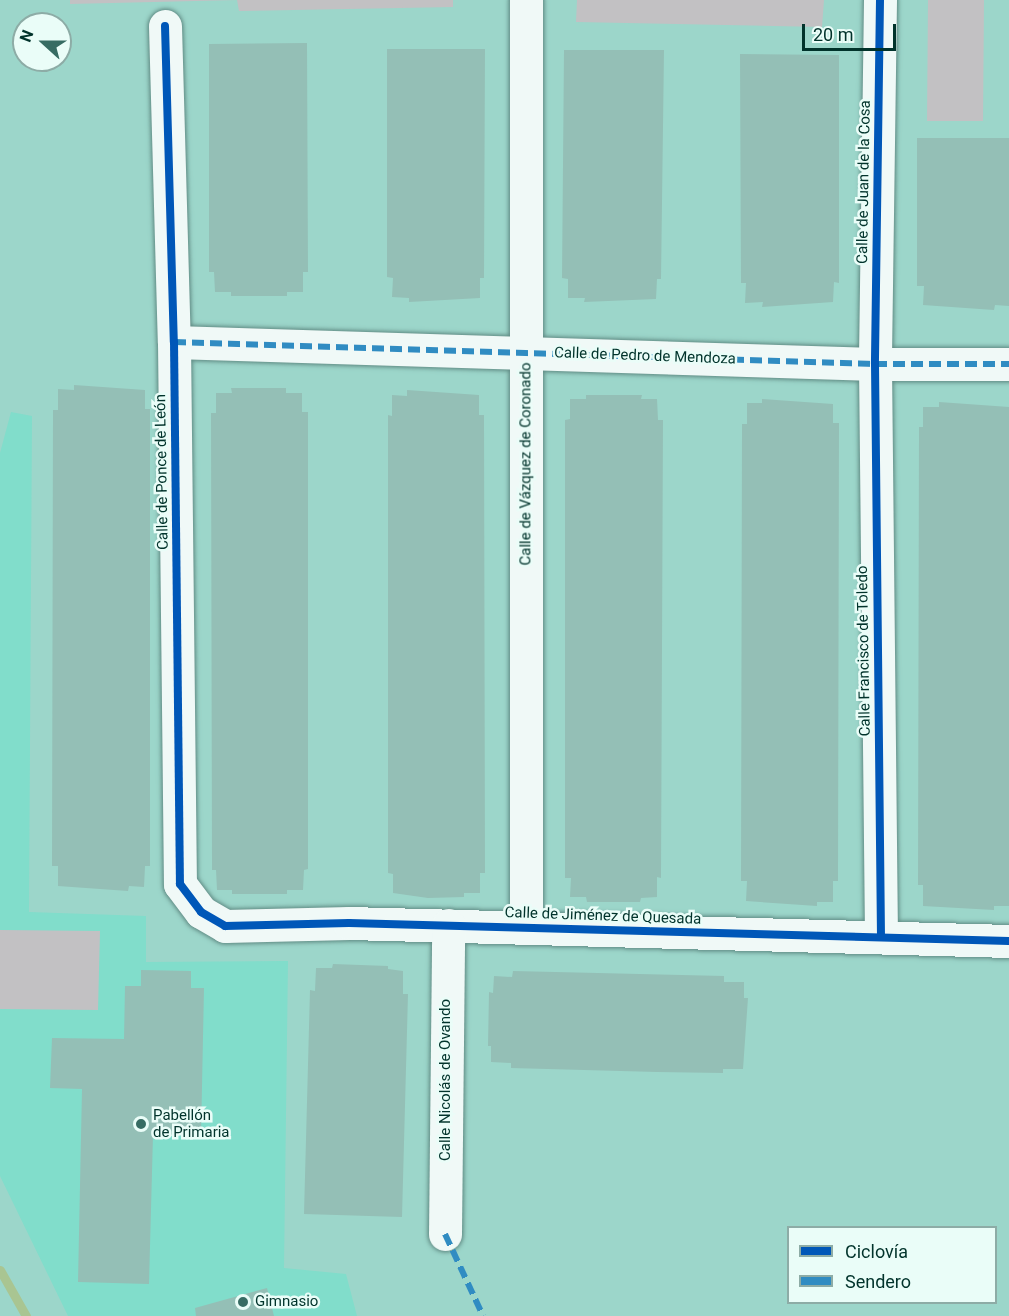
<!DOCTYPE html>
<meta charset="utf-8">
<style>
body{margin:0}
#map{position:relative;width:1009px;height:1316px;overflow:hidden;background:#9cd6ca;font-family:Roboto,sans-serif}
div>[style]{position:absolute}
[style*='--x']{left:calc(var(--x)*1px);top:calc(var(--y)*1px);width:calc(var(--w)*1px);rotate:calc(var(--a)*1deg)}
.built>*{inset:0;background:#81ddcb}
.green>*{inset:0;background:#c2c1c3}
.stream>*{height:9px;margin:-4.5px;padding:0 4.5px;transform-origin:4.5px;border-radius:4.5px;background:#a9c592}
.building>*{inset:0;background:#94bfb6}
.roads{filter:drop-shadow(0 0 2px #618c85) drop-shadow(0 0 2px #618c85)}
.minor>*{height:33px;margin:-16.5px;padding:0 16.5px;transform-origin:16.5px;border-radius:16.5px;background:#f0f9f7}
.quiet>*{height:6px;margin-top:-3px;transform-origin:0;background:repeating-linear-gradient(90deg,#308cc2 0 12px,transparent 0 18px)}
.cycleway>*{height:8px;margin:-4px;padding:0 4px;transform-origin:4px;border-radius:4px;background:#0057b8}
.dots>*{width:16px;height:16px;translate:-50% -50%;box-sizing:border-box;border:3px solid #eafdf8;border-radius:50%}
span{translate:-50% -50%;white-space:nowrap;text-align:center;line-height:1.15;-webkit-text-stroke:5px #eafdf8;paint-order:stroke}
.street-label{font-size:15px;color:#01332b}
.poi-label{font-size:15px;color:#01332b}
.left{translate:0 -50%;text-align:left}
.legend{position:absolute;left:787px;top:1226px;width:210px;height:78px;box-sizing:border-box;background:#eafdf8;border:2px solid #8daca6;margin:0;padding:8px 10px;list-style:none;font-size:18px;color:#01332b}
.legend li{display:flex;align-items:center;gap:12px;height:30px}
.legend b{width:30px;border:2px solid #8daca6}
.north{position:absolute;left:12px;top:12px;width:60px;height:60px;box-sizing:border-box;background:#eafdf8;border:2px solid #8daca6;border-radius:50%;rotate:291deg;font-size:16px;font-weight:700;line-height:24px;text-align:center;color:#01332b}
.north::after{content:'';display:block;margin:auto;width:21px;height:27px;background:#376c63;clip-path:polygon(50% 0,100% 100%,50% 72%,0 100%)}
.scale{position:absolute;left:802px;top:24px;width:94px;height:27px;box-sizing:border-box;border:3px solid #01332b;border-top:0;padding-left:8px;font-size:18px;line-height:21px;white-space:nowrap;color:#01332b;-webkit-text-stroke:4px #eafdf8;paint-order:stroke}
</style>
<div id="map">
<div class="built">
<div style="clip-path:polygon(11px 412px,32px 416px,29px 912px,146px 916px,146px 962px,288px 961px,284px 1268px,346px 1274px,357px 1316px,68px 1316px,0 1176px,0 453px)"></div>
</div>
<div class="green">
<div style="clip-path:polygon(70px 0,453px 0,453px 7px,239px 11px,237px 0,70px 4px)"></div>
<div style="clip-path:polygon(577px 0,824px 0,822px 27px,576px 22px)"></div>
<div style="clip-path:polygon(928px 0,984px 0,983px 121px,927px 121px)"></div>
<div style="clip-path:polygon(0 930px,100px 931px,98px 1010px,0 1009px)"></div>
</div>
<div class="stream">
<div style="--x:0;--y:1270;--w:53;--a:60.5"></div>
</div>
<div class="building">
<div style="clip-path:polygon(307px 43px,308px 272px,303px 272px,303px 292px,287px 292px,287px 296px,231px 296px,231px 292px,215px 292px,214px 272px,209px 272px,209px 44px)"></div>
<div style="clip-path:polygon(387px 49px,485px 49px,484px 278px,480px 278px,480px 298px,409px 302px,409px 298px,392px 297px,393px 278px,387px 277px)"></div>
<div style="clip-path:polygon(564px 50px,664px 50px,661px 279px,657px 279px,656px 299px,584px 302px,585px 298px,568px 298px,568px 279px,562px 278px)"></div>
<div style="clip-path:polygon(740px 54px,839px 55px,839px 283px,834px 282px,833px 302px,762px 307px,763px 302px,745px 303px,746px 283px,741px 283px)"></div>
<div style="clip-path:polygon(917px 138px,1009px 138px,1009px 306px,995px 305px,994px 310px,923px 305px,924px 286px,917px 286px)"></div>
<div style="clip-path:polygon(74px 385px,145px 390px,145px 409px,150px 409px,150px 866px,145px 866px,144px 887px,129px 886px,128px 891px,58px 886px,58px 866px,52px 866px,53px 410px,58px 410px,58px 389px,74px 390px)"></div>
<div style="clip-path:polygon(231px 388px,286px 388px,286px 393px,302px 393px,302px 412px,308px 412px,308px 869px,304px 870px,303px 890px,287px 890px,287px 894px,232px 894px,232px 890px,217px 890px,216px 870px,212px 870px,211px 413px,216px 413px,216px 393px,232px 393px)"></div>
<div style="clip-path:polygon(407px 390px,479px 395px,479px 415px,484px 415px,485px 873px,480px 873px,480px 893px,464px 893px,464px 897px,428px 898px,393px 893px,393px 874px,388px 873px,388px 415px,392px 416px,392px 395px,407px 396px)"></div>
<div style="clip-path:polygon(586px 395px,642px 395px,641px 399px,657px 399px,658px 420px,663px 420px,661px 878px,657px 877px,657px 897px,641px 898px,640px 902px,587px 902px,586px 897px,570px 897px,571px 878px,565px 878px,565px 420px,570px 419px,570px 399px,586px 399px)"></div>
<div style="clip-path:polygon(762px 399px,833px 404px,833px 423px,839px 423px,838px 881px,833px 881px,833px 902px,817px 902px,817px 906px,746px 901px,747px 881px,741px 881px,742px 424px,747px 424px,747px 403px,762px 403px)"></div>
<div style="clip-path:polygon(939px 402px,1009px 407px,1009px 906px,994px 906px,994px 910px,923px 906px,923px 885px,918px 885px,919px 427px,923px 427px,923px 407px,939px 407px)"></div>
<div style="clip-path:polygon(333px 964px,388px 966px,388px 969px,403px 971px,403px 994px,408px 994px,402px 1217px,304px 1214px,310px 990px,315px 991px,316px 968px,332px 968px)"></div>
<div style="clip-path:polygon(141px 970px,191px 971px,191px 988px,204px 988px,201px 1136px,153px 1135px,149px 1284px,78px 1282px,82px 1089px,50px 1088px,52px 1038px,124px 1039px,125px 986px,141px 986px)"></div>
<div style="clip-path:polygon(513px 971px,724px 976px,724px 982px,744px 982px,744px 998px,748px 998px,743px 1069px,723px 1069px,723px 1073px,657px 1072px,511px 1068px,511px 1063px,491px 1062px,491px 1046px,488px 1046px,489px 992px,493px 993px,494px 976px,512px 977px)"></div>
<div style="clip-path:polygon(267px 1288px,274px 1316px,196px 1316px,195px 1308px)"></div>
</div>
<div class="roads">
<div class="minor">
<div style="--x:880;--y:0;--w:364;--a:90.8"></div>
<div style="--x:875;--y:364;--w:573;--a:89.4"></div>
<div style="--x:165;--y:26;--w:316;--a:88.4"></div>
<div style="--x:174;--y:342;--w:542;--a:89.37"></div>
<div style="--x:180;--y:884;--w:35;--a:53"></div>
<div style="--x:201;--y:912;--w:28;--a:30"></div>
<div style="--x:225;--y:926;--w:124;--a:-1.4"></div>
<div style="--x:349;--y:923;--w:660;--a:1.56"></div>
<div style="--x:174;--y:342;--w:701;--a:1.8"></div>
<div style="--x:875;--y:364;--w:134;--a:0"></div>
<div style="--x:526;--y:928;--w:928;--a:-90"></div>
<div style="--x:445;--y:1234;--w:309;--a:-89.4"></div>
</div>
</div>
<div class="quiet">
<div style="--x:174;--y:342;--w:701;--a:1.8"></div>
<div style="--x:875;--y:364;--w:134;--a:0"></div>
<div style="--x:445;--y:1234;--w:90;--a:65.1"></div>
</div>
<div class="cycleway">
<div style="--x:880;--y:0;--w:364;--a:90.8"></div>
<div style="--x:875;--y:364;--w:573;--a:89.4"></div>
<div style="--x:165;--y:26;--w:316;--a:88.4"></div>
<div style="--x:174;--y:342;--w:542;--a:89.37"></div>
<div style="--x:180;--y:884;--w:35;--a:53"></div>
<div style="--x:201;--y:912;--w:28;--a:30"></div>
<div style="--x:225;--y:926;--w:124;--a:-1.4"></div>
<div style="--x:349;--y:923;--w:660;--a:1.56"></div>
</div>
<div class="dots">
<div style="left:141px;top:1124px;background:#376c63"></div>
<div style="left:243px;top:1302px;background:#376c63"></div>
</div>
<div class="street-label">
<span style="left:864px;top:182px;rotate:-89deg">Calle de Juan de la Cosa</span>
<span style="left:645px;top:356px;rotate:2deg">Calle de Pedro de Mendoza</span>
<span style="left:526px;top:464px;rotate:-90deg">Calle de Vázquez de Coronado</span>
<span style="left:162px;top:472px;rotate:-91deg">Calle de Ponce de León</span>
<span style="left:864px;top:651px;rotate:-91deg">Calle Francisco de Toledo</span>
<span style="left:603px;top:916px;rotate:2deg">Calle de Jiménez de Quesada</span>
<span style="left:446px;top:1080px;rotate:-90deg">Calle Nicolás de Ovando</span>
</div>
<div class="poi-label">
<span class="left" style="left:153px;top:1124px">Pabellón<br>de Primaria</span>
<span class="left" style="left:255px;top:1302px">Gimnasio</span>
</div>
<ul class="legend">
<li><b style="height:8px;background:#0057b8"></b>Ciclovía</li>
<li><b style="height:8px;background:#308cc2"></b>Sendero</li>
</ul>
<div class="north">N</div>
<div class="scale">20 m</div>
</div>
